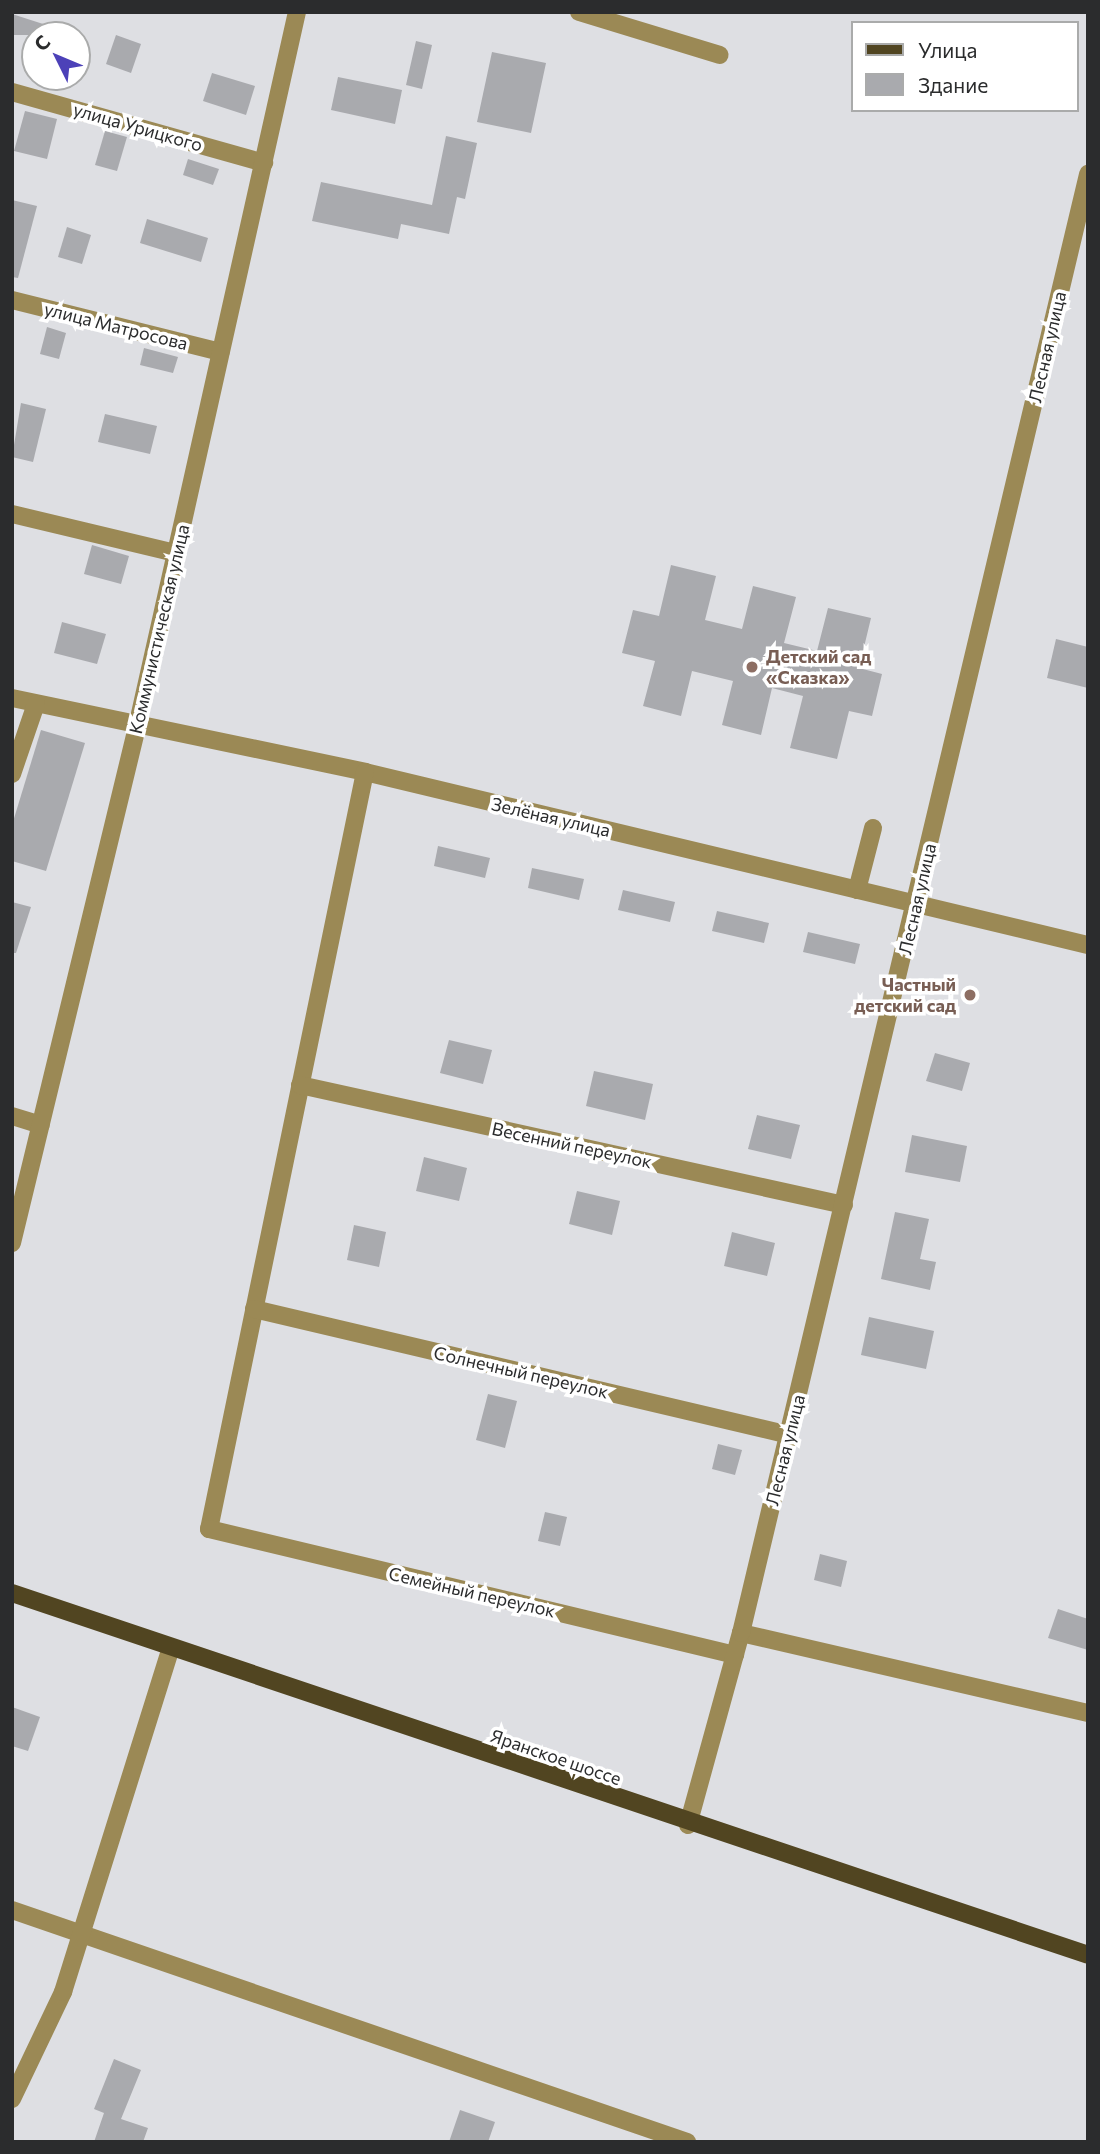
<!DOCTYPE html>
<meta charset="utf-8">
<style>
body{margin:0}
#map{position:relative;width:1100px;height:2154px;overflow:hidden;background:#dedfe3;font-family:Commissioner,sans-serif}
div>[style]{position:absolute}
[style*='--x']{left:calc(var(--x)*1px);top:calc(var(--y)*1px);width:calc(var(--w)*1px);rotate:calc(var(--a)*1deg)}
.building>*{inset:0;background:#a9aaae}
.minor>*{height:18px;margin:-9px;padding:0 9px;transform-origin:9px;border-radius:9px;background:#9b8955}
.major>*{height:18px;margin:-9px;padding:0 9px;transform-origin:9px;border-radius:9px;background:#514521}
.dots>*{width:19px;height:19px;translate:-50% -50%;box-sizing:border-box;border:4px solid #fff;border-radius:50%}
span{translate:-50% -50%;white-space:nowrap;text-align:center;line-height:1.15;-webkit-text-stroke:7px #fff;paint-order:stroke}
.street-label{font-size:18px;color:#2b2c2d}
.education-label{font-size:18px;color:#785e54;font-weight:700}
.left{translate:0 -50%;text-align:left}
.right{translate:-100% -50%;text-align:right}
.frame{position:absolute;inset:0;border:14px solid #2b2c2d;pointer-events:none}
.legend{position:absolute;left:851px;top:21px;width:228px;height:91px;box-sizing:border-box;background:#fff;border:2px solid #aaabab;margin:0;padding:9px 12px;list-style:none;font-size:21px;color:#2b2c2d}
.legend li{display:flex;align-items:center;gap:14px;height:35px}
.legend b{width:35px;border:2px solid #aaabab}
.north{position:absolute;left:21px;top:21px;width:70px;height:70px;box-sizing:border-box;background:#fff;border:2px solid #aaabab;border-radius:50%;rotate:313deg;font-size:19px;font-weight:700;line-height:28px;text-align:center;color:#2b2c2d}
.north::after{content:'';display:block;margin:auto;width:24px;height:32px;background:#4c41b8;clip-path:polygon(50% 0,100% 100%,50% 72%,0 100%)}
</style>
<div id="map">
<div class="building">
<div style="clip-path:polygon(12px 14px,65px 31px,65px 35px,12px 35px)"></div>
<div style="clip-path:polygon(116px 35px,141px 44px,131px 73px,106px 64px)"></div>
<div style="clip-path:polygon(416px 41px,432px 45px,422px 89px,406px 85px)"></div>
<div style="clip-path:polygon(492px 52px,546px 63px,531px 133px,477px 122px)"></div>
<div style="clip-path:polygon(212px 73px,255px 86px,246px 115px,203px 101px)"></div>
<div style="clip-path:polygon(338px 77px,402px 90px,395px 124px,331px 110px)"></div>
<div style="clip-path:polygon(25px 111px,57px 119px,47px 159px,14px 151px)"></div>
<div style="clip-path:polygon(105px 131px,127px 137px,117px 171px,95px 165px)"></div>
<div style="clip-path:polygon(446px 136px,477px 143px,465px 199px,457px 197px,449px 234px,401px 224px,398px 239px,312px 221px,321px 182px,432px 205px)"></div>
<div style="clip-path:polygon(188px 159px,219px 169px,213px 185px,183px 175px)"></div>
<div style="clip-path:polygon(12px 200px,37px 206px,18px 278px,12px 277px)"></div>
<div style="clip-path:polygon(147px 219px,208px 238px,201px 262px,140px 243px)"></div>
<div style="clip-path:polygon(67px 227px,91px 235px,82px 264px,58px 257px)"></div>
<div style="clip-path:polygon(47px 327px,66px 333px,59px 359px,40px 354px)"></div>
<div style="clip-path:polygon(144px 348px,178px 357px,173px 373px,140px 365px)"></div>
<div style="clip-path:polygon(21px 403px,46px 409px,33px 462px,12px 457px)"></div>
<div style="clip-path:polygon(105px 414px,157px 426px,150px 454px,98px 442px)"></div>
<div style="clip-path:polygon(92px 545px,129px 556px,121px 584px,84px 574px)"></div>
<div style="clip-path:polygon(671px 565px,716px 576px,705px 620px,742px 629px,753px 586px,796px 597px,784px 643px,817px 651px,828px 608px,871px 618px,859px 668px,882px 674px,872px 716px,849px 711px,837px 759px,790px 748px,803px 696px,772px 688px,761px 735px,722px 725px,733px 681px,692px 671px,681px 716px,643px 706px,655px 661px,622px 653px,633px 610px,659px 616px)"></div>
<div style="clip-path:polygon(62px 622px,106px 634px,97px 664px,54px 653px)"></div>
<div style="clip-path:polygon(1056px 639px,1088px 647px,1088px 688px,1047px 678px)"></div>
<div style="clip-path:polygon(41px 730px,85px 743px,46px 871px,12px 861px,12px 825px)"></div>
<div style="clip-path:polygon(438px 846px,490px 858px,485px 878px,434px 866px)"></div>
<div style="clip-path:polygon(532px 868px,584px 879px,579px 900px,528px 888px)"></div>
<div style="clip-path:polygon(623px 890px,675px 902px,670px 922px,618px 910px)"></div>
<div style="clip-path:polygon(12px 902px,31px 907px,16px 953px,12px 953px)"></div>
<div style="clip-path:polygon(717px 911px,769px 923px,764px 943px,712px 931px)"></div>
<div style="clip-path:polygon(808px 932px,860px 944px,855px 964px,803px 952px)"></div>
<div style="clip-path:polygon(449px 1040px,492px 1050px,483px 1084px,440px 1073px)"></div>
<div style="clip-path:polygon(935px 1053px,970px 1063px,962px 1091px,926px 1081px)"></div>
<div style="clip-path:polygon(594px 1071px,653px 1084px,645px 1120px,586px 1106px)"></div>
<div style="clip-path:polygon(757px 1115px,800px 1125px,791px 1159px,748px 1149px)"></div>
<div style="clip-path:polygon(912px 1135px,967px 1146px,960px 1182px,905px 1172px)"></div>
<div style="clip-path:polygon(424px 1157px,467px 1168px,459px 1201px,416px 1191px)"></div>
<div style="clip-path:polygon(577px 1191px,620px 1201px,612px 1235px,569px 1224px)"></div>
<div style="clip-path:polygon(895px 1212px,929px 1219px,920px 1259px,936px 1262px,930px 1290px,881px 1279px)"></div>
<div style="clip-path:polygon(354px 1225px,386px 1232px,379px 1267px,347px 1260px)"></div>
<div style="clip-path:polygon(732px 1232px,775px 1243px,767px 1276px,724px 1266px)"></div>
<div style="clip-path:polygon(869px 1317px,934px 1331px,926px 1369px,861px 1355px)"></div>
<div style="clip-path:polygon(488px 1394px,517px 1401px,505px 1448px,476px 1440px)"></div>
<div style="clip-path:polygon(718px 1444px,742px 1450px,735px 1475px,712px 1469px)"></div>
<div style="clip-path:polygon(545px 1512px,567px 1517px,560px 1546px,538px 1541px)"></div>
<div style="clip-path:polygon(820px 1554px,847px 1561px,841px 1587px,814px 1580px)"></div>
<div style="clip-path:polygon(1058px 1609px,1088px 1619px,1088px 1650px,1048px 1638px)"></div>
<div style="clip-path:polygon(12px 1707px,40px 1717px,28px 1751px,12px 1746px)"></div>
<div style="clip-path:polygon(114px 2059px,141px 2070px,121px 2119px,148px 2128px,143px 2142px,94px 2142px,104px 2113px,94px 2109px)"></div>
<div style="clip-path:polygon(460px 2110px,495px 2122px,488px 2142px,449px 2142px)"></div>
</div>
<div class="minor">
<div style="--x:579;--y:12;--w:147;--a:17"></div>
<div style="--x:12;--y:92;--w:262;--a:15.7"></div>
<div style="--x:12;--y:300;--w:215;--a:14"></div>
<div style="--x:12;--y:514;--w:169;--a:13.4"></div>
<div style="--x:12;--y:698;--w:361;--a:11.8"></div>
<div style="--x:365;--y:772;--w:743;--a:13.46"></div>
<div style="--x:365;--y:772;--w:773;--a:101.64"></div>
<div style="--x:209;--y:1529;--w:541;--a:13.47"></div>
<div style="--x:12;--y:774;--w:74;--a:-71.1"></div>
<div style="--x:857;--y:890;--w:64;--a:-75.5"></div>
<div style="--x:300;--y:1085;--w:557;--a:12.44"></div>
<div style="--x:12;--y:1116;--w:30;--a:17"></div>
<div style="--x:12;--y:1243;--w:531;--a:-76.38"></div>
<div style="--x:137;--y:727;--w:733;--a:-77.39"></div>
<div style="--x:254;--y:1309;--w:550;--a:13.25"></div>
<div style="--x:741;--y:1633;--w:356;--a:13"></div>
<div style="--x:688;--y:1825;--w:199;--a:-74.6"></div>
<div style="--x:741;--y:1633;--w:1500;--a:-76.62"></div>
<div style="--x:12;--y:1910;--w:714;--a:18.97"></div>
<div style="--x:12;--y:2099;--w:119;--a:-64.5"></div>
<div style="--x:63;--y:1992;--w:361;--a:-72.6"></div>
</div>
<div class="major">
<div style="--x:12;--y:1593;--w:1135;--a:18.59"></div>
</div>
<div class="dots">
<div style="left:752px;top:667px;background:#8d6e63"></div>
<div style="left:970px;top:995px;background:#8d6e63"></div>
</div>
<div class="street-label">
<span style="left:138px;top:127px;rotate:16deg">улица Урицкого</span>
<span style="left:116px;top:326px;rotate:14deg">улица Матросова</span>
<span style="left:1047px;top:347px;rotate:-77deg">Лесная улица</span>
<span style="left:159px;top:629px;rotate:-77deg">Коммунистическая улица</span>
<span style="left:551px;top:817px;rotate:13deg">Зелёная улица</span>
<span style="left:917px;top:899px;rotate:-77deg">Лесная улица</span>
<span style="left:572px;top:1145px;rotate:12deg">Весенний переулок</span>
<span style="left:521px;top:1372px;rotate:13deg">Солнечный переулок</span>
<span style="left:785px;top:1450px;rotate:-76deg">Лесная улица</span>
<span style="left:472px;top:1592px;rotate:13deg">Семейный переулок</span>
<span style="left:556px;top:1757px;rotate:19deg">Яранское шоссе</span>
</div>
<div class="education-label">
<span class="left" style="left:766px;top:667px">Детский сад<br>«Сказка»</span>
<span class="right" style="left:956px;top:995px">Частный<br>детский сад</span>
</div>
<div class="frame"></div>
<ul class="legend">
<li><b style="height:9px;background:#514521"></b>Улица</li>
<li><b style="height:19px;background:#a9aaae"></b>Здание</li>
</ul>
<div class="north">С</div>
</div>
